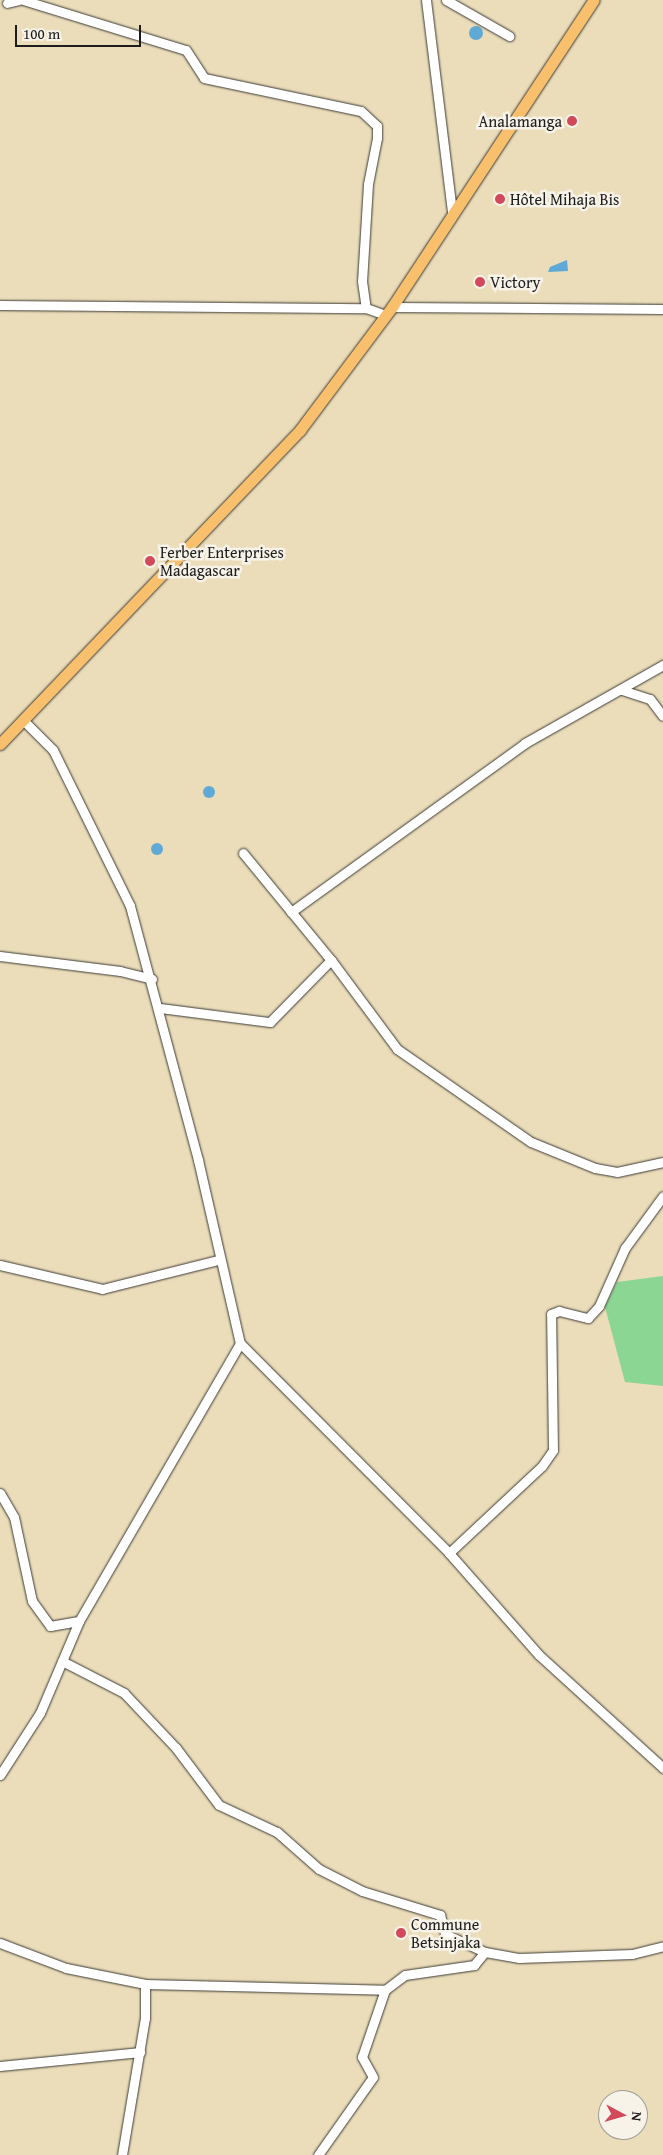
<!DOCTYPE html>
<meta charset="utf-8">
<style>
body{margin:0}
#map{position:relative;width:663px;height:2155px;overflow:hidden;background:#ebddba;font-family:"Gentium Book Plus",serif}
div>[style]{position:absolute}
[style*='--x']{left:calc(var(--x)*1px);top:calc(var(--y)*1px);width:calc(var(--w)*1px);rotate:calc(var(--a)*1deg)}
.green>*{inset:0;background:#8bd693}
.water>*{inset:0;background:#5ea9d6}
.round{border-radius:50%}
.roads{filter:drop-shadow(0 0 1px #3b3934) drop-shadow(0 0 1px #3b3934)}
.minor>*{height:9px;margin:-4.5px;padding:0 4.5px;transform-origin:4.5px;border-radius:4.5px;background:#fff}
.major>*{height:11px;margin:-5.5px;padding:0 5.5px;transform-origin:5.5px;border-radius:5.5px;background:#f8bf6c}
.dots>*{width:14px;height:14px;translate:-50% -50%;box-sizing:border-box;border:2px solid #f7f3e8;border-radius:50%}
span{translate:-50% -50%;white-space:nowrap;text-align:center;line-height:1.15;-webkit-text-stroke:5px #f7f3e8;paint-order:stroke}
.poi-label{font-size:16px;color:#1c1c1c}
.right{translate:-100% -50%;text-align:right}
.left{translate:0 -50%;text-align:left}
.north{position:absolute;left:598px;top:2090px;width:50px;height:50px;box-sizing:border-box;background:#f7f3e8;border:1px solid #9f9d96;border-radius:50%;rotate:96deg;font-size:14px;font-weight:700;line-height:20px;text-align:center;color:#1c1c1c}
.north::after{content:'';display:block;margin:auto;width:18px;height:22px;background:#d1495b;clip-path:polygon(50% 0,100% 100%,50% 72%,0 100%)}
.scale{position:absolute;left:15px;top:25px;width:126px;height:22px;box-sizing:border-box;border:2px solid #1c1c1c;border-top:0;padding-left:6px;font-size:15px;line-height:18px;white-space:nowrap;color:#1c1c1c;-webkit-text-stroke:4px #f7f3e8;paint-order:stroke}
</style>
<div id="map">
<div class="green">
<div style="clip-path:polygon(663px 1276px,663px 1386px,625px 1382px,605px 1307px,617px 1282px)"></div>
</div>
<div class="water">
<div class="round" style="left:469px;top:26px;width:14px;height:14px"></div>
<div style="clip-path:polygon(567px 260px,568px 271px,548px 272px,550px 267px)"></div>
<div class="round" style="left:203px;top:786px;width:12px;height:12px"></div>
<div class="round" style="left:151px;top:843px;width:12px;height:12px"></div>
</div>
<div class="roads">
<div class="minor">
<div style="--x:23;--y:0;--w:170;--a:17.1"></div>
<div style="--x:186;--y:50;--w:33;--a:57"></div>
<div style="--x:204;--y:78;--w:160;--a:11.9"></div>
<div style="--x:361;--y:111;--w:22;--a:43"></div>
<div style="--x:377;--y:126;--w:12;--a:90"></div>
<div style="--x:377;--y:138;--w:47;--a:101.1"></div>
<div style="--x:368;--y:184;--w:97;--a:93.5"></div>
<div style="--x:362;--y:281;--w:27;--a:82"></div>
<div style="--x:426;--y:0;--w:214;--a:83"></div>
<div style="--x:446;--y:0;--w:73;--a:29.7"></div>
<div style="--x:7;--y:3;--w:12;--a:-14"></div>
<div style="--x:0;--y:305;--w:366;--a:0.5"></div>
<div style="--x:366;--y:308;--w:20;--a:20"></div>
<div style="--x:392;--y:307;--w:271;--a:0.4"></div>
<div style="--x:622;--y:690;--w:29;--a:18"></div>
<div style="--x:650;--y:699;--w:21;--a:53"></div>
<div style="--x:24;--y:721;--w:41;--a:45"></div>
<div style="--x:53;--y:750;--w:174;--a:63.7"></div>
<div style="--x:130;--y:906;--w:263;--a:75"></div>
<div style="--x:198;--y:1160;--w:188;--a:77.1"></div>
<div style="--x:240;--y:1343;--w:296;--a:45.1"></div>
<div style="--x:449;--y:1553;--w:136;--a:48.6"></div>
<div style="--x:539;--y:1655;--w:168;--a:42.3"></div>
<div style="--x:243;--y:853;--w:139;--a:50.6"></div>
<div style="--x:291;--y:912;--w:289;--a:-35.8"></div>
<div style="--x:525;--y:743;--w:159;--a:-29.5"></div>
<div style="--x:0;--y:956;--w:121;--a:7.1"></div>
<div style="--x:120;--y:971;--w:33;--a:14"></div>
<div style="--x:160;--y:1008;--w:111;--a:7.3"></div>
<div style="--x:270;--y:1022;--w:87;--a:-45.5"></div>
<div style="--x:331;--y:960;--w:111;--a:53.4"></div>
<div style="--x:397;--y:1049;--w:163;--a:34.8"></div>
<div style="--x:531;--y:1142;--w:69;--a:22.1"></div>
<div style="--x:595;--y:1168;--w:22;--a:10"></div>
<div style="--x:617;--y:1172;--w:47;--a:-12.3"></div>
<div style="--x:0;--y:1265;--w:105;--a:13.2"></div>
<div style="--x:102;--y:1289;--w:120;--a:-14"></div>
<div style="--x:0;--y:1493;--w:28;--a:60"></div>
<div style="--x:14;--y:1517;--w:86;--a:77.9"></div>
<div style="--x:32;--y:1601;--w:31;--a:54"></div>
<div style="--x:50;--y:1626;--w:29;--a:-10"></div>
<div style="--x:449;--y:1553;--w:127;--a:-43.1"></div>
<div style="--x:542;--y:1466;--w:19;--a:-55"></div>
<div style="--x:553;--y:1450;--w:136;--a:-90.8"></div>
<div style="--x:551;--y:1314;--w:9;--a:-21"></div>
<div style="--x:559;--y:1311;--w:30;--a:14"></div>
<div style="--x:588;--y:1318;--w:16;--a:-47"></div>
<div style="--x:599;--y:1306;--w:64;--a:-65.9"></div>
<div style="--x:625;--y:1248;--w:64;--a:-53.8"></div>
<div style="--x:62;--y:1661;--w:70;--a:27.3"></div>
<div style="--x:124;--y:1693;--w:76;--a:46.6"></div>
<div style="--x:176;--y:1748;--w:71;--a:53"></div>
<div style="--x:219;--y:1805;--w:64;--a:25"></div>
<div style="--x:277;--y:1832;--w:56;--a:41.4"></div>
<div style="--x:319;--y:1869;--w:48;--a:27.1"></div>
<div style="--x:362;--y:1891;--w:82;--a:17.1"></div>
<div style="--x:440;--y:1915;--w:20;--a:75"></div>
<div style="--x:445;--y:1934;--w:44;--a:24.2"></div>
<div style="--x:0;--y:1775;--w:74;--a:-57.2"></div>
<div style="--x:40;--y:1713;--w:100;--a:-67"></div>
<div style="--x:79;--y:1621;--w:321;--a:-59.9"></div>
<div style="--x:0;--y:1943;--w:71;--a:20.7"></div>
<div style="--x:66;--y:1968;--w:81;--a:11.4"></div>
<div style="--x:145;--y:1984;--w:240;--a:1.4"></div>
<div style="--x:385;--y:1990;--w:25;--a:-37"></div>
<div style="--x:405;--y:1975;--w:70;--a:-8.2"></div>
<div style="--x:474;--y:1965;--w:17;--a:-50"></div>
<div style="--x:485;--y:1952;--w:35;--a:10"></div>
<div style="--x:519;--y:1958;--w:113;--a:-2"></div>
<div style="--x:632;--y:1954;--w:32;--a:-14"></div>
<div style="--x:0;--y:2066;--w:141;--a:-5.7"></div>
<div style="--x:122;--y:2155;--w:139;--a:-80.5"></div>
<div style="--x:145;--y:2018;--w:34;--a:-90"></div>
<div style="--x:318;--y:2155;--w:95;--a:-54.8"></div>
<div style="--x:373;--y:2077;--w:23;--a:-119"></div>
<div style="--x:362;--y:2057;--w:71;--a:-71.1"></div>
</div>
<div class="major">
<div style="--x:0;--y:744;--w:434;--a:-46.3"></div>
<div style="--x:300;--y:430;--w:154;--a:-53.2"></div>
<div style="--x:392;--y:307;--w:367;--a:-56.7"></div>
</div>
</div>
<div class="dots">
<div style="left:572px;top:121px;background:#d1495b"></div>
<div style="left:500px;top:199px;background:#d1495b"></div>
<div style="left:480px;top:282px;background:#d1495b"></div>
<div style="left:150px;top:561px;background:#d1495b"></div>
<div style="left:401px;top:1933px;background:#d1495b"></div>
</div>
<div class="poi-label">
<span class="right" style="left:562px;top:121px">Analamanga</span>
<span class="left" style="left:510px;top:199px">Hôtel Mihaja Bis</span>
<span class="left" style="left:490px;top:282px">Victory</span>
<span class="left" style="left:160px;top:561px">Ferber Enterprises<br>Madagascar</span>
<span class="left" style="left:411px;top:1933px">Commune<br>Betsinjaka</span>
</div>
<div class="north">N</div>
<div class="scale">100 m</div>
</div>
